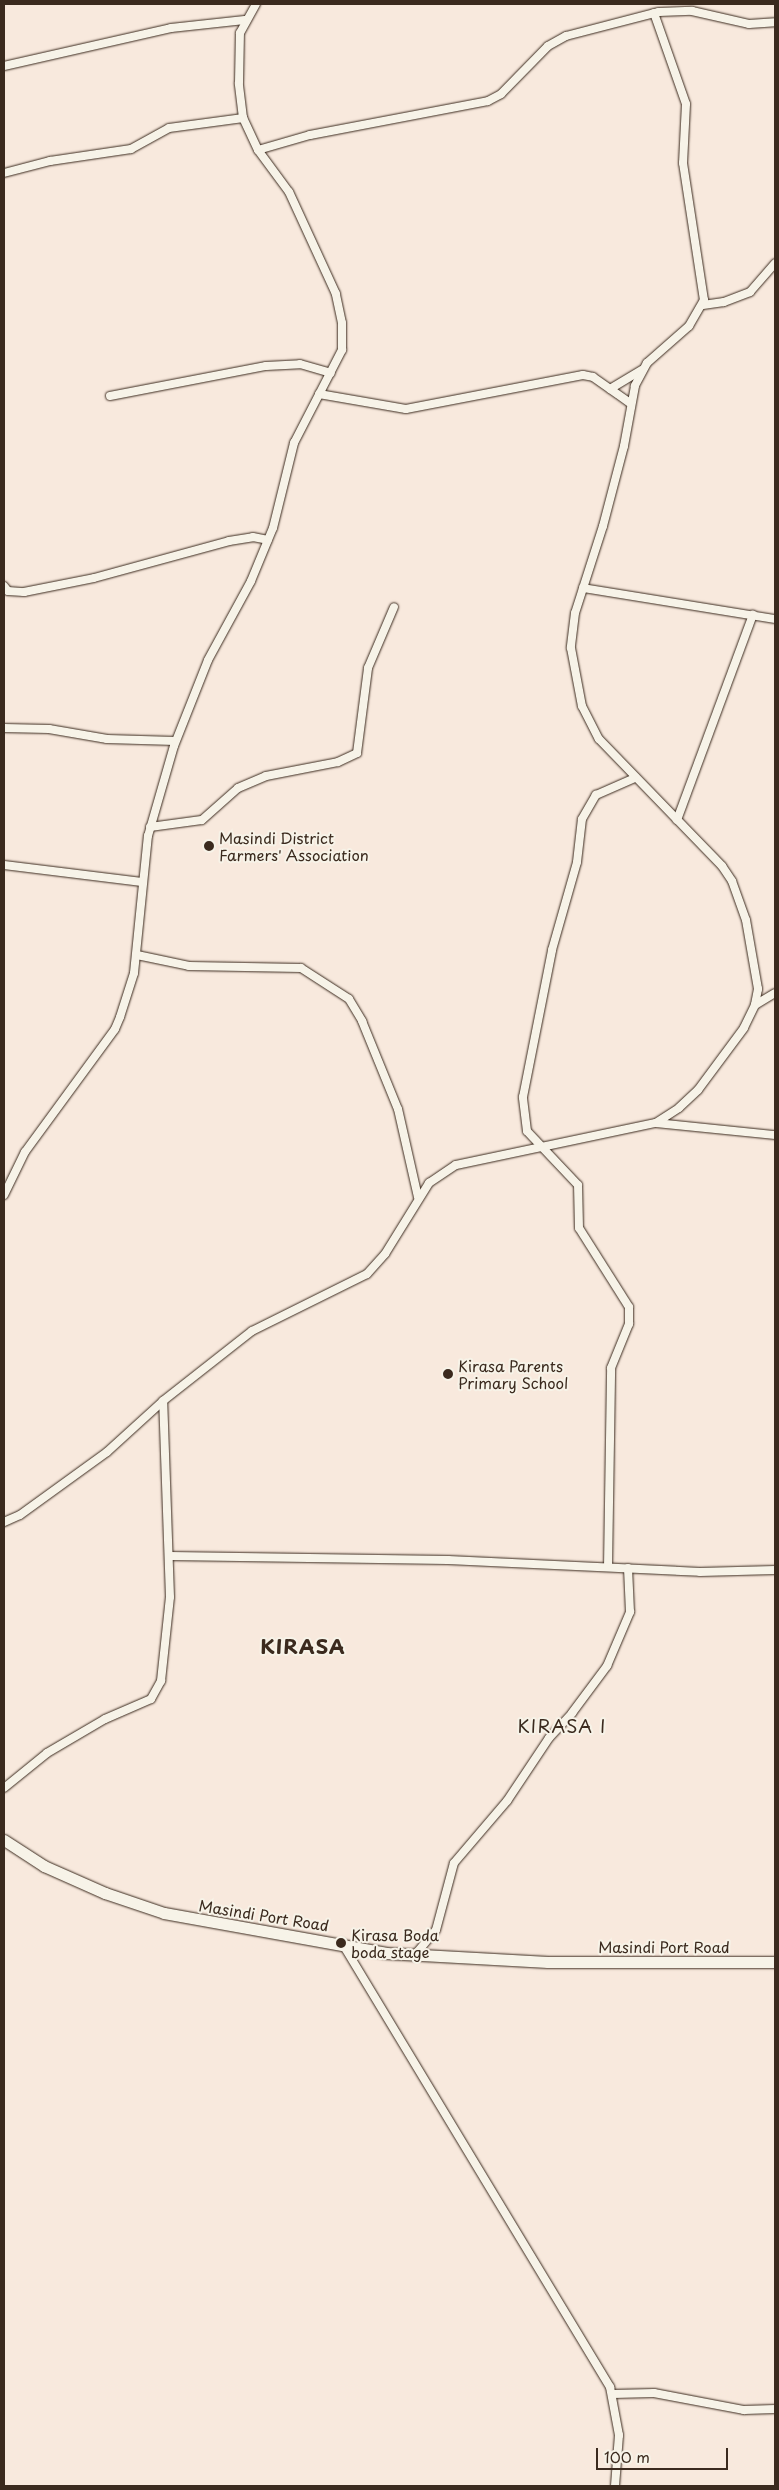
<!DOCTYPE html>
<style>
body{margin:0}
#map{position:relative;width:779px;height:2490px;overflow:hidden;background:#f8e9dd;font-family:"Playpen Sans",sans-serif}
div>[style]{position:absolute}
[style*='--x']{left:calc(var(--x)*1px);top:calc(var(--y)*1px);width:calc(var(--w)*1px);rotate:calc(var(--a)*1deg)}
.roads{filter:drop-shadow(0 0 1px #3b2a1e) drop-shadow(0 0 1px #3b2a1e)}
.street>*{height:8px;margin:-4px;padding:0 4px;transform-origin:4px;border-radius:4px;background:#f7f3e8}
.secondary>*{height:11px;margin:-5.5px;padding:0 5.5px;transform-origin:5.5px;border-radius:5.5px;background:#f7f3e8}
.dots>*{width:14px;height:14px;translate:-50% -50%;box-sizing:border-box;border:2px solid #f7f3e8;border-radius:50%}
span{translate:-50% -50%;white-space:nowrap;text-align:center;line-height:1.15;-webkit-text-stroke:4px #f7f3e8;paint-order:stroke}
.poi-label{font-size:15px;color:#3b2a1e}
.left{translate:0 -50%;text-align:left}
.street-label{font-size:15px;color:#3b2a1e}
.quarter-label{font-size:18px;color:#3b2a1e;letter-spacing:1px}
.district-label{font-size:20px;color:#3b2a1e;font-weight:700;letter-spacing:1px}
.frame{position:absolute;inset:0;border:5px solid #3b2a1e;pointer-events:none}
.scale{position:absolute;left:596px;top:2448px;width:132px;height:22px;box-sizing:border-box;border:2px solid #3b2a1e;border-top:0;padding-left:6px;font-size:15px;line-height:18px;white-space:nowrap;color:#3b2a1e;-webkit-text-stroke:4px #f7f3e8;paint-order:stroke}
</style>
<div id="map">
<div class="roads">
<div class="street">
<div style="--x:654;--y:13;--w:96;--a:70.6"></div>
<div style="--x:686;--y:104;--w:59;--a:92.9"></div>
<div style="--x:683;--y:163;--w:139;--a:81.3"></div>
<div style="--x:704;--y:300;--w:30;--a:120"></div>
<div style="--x:689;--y:326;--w:56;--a:138.6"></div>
<div style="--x:647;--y:363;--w:26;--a:118"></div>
<div style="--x:635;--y:386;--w:61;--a:100.4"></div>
<div style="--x:624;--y:446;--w:83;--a:104.7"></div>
<div style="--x:603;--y:526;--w:91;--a:107.8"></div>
<div style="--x:575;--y:613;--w:35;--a:97"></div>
<div style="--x:571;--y:648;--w:59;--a:79.3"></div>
<div style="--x:582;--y:706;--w:37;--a:63"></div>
<div style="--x:599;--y:739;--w:177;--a:45.9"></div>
<div style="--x:722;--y:866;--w:18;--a:56"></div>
<div style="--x:732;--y:881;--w:41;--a:70.3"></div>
<div style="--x:746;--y:920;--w:70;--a:80.1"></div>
<div style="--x:758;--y:989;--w:16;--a:101"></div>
<div style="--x:755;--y:1005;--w:25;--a:116"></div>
<div style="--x:744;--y:1028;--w:77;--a:126.6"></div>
<div style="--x:698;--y:1090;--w:26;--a:137"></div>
<div style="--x:679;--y:1108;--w:27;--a:147"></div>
<div style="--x:4;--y:66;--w:171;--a:-12.8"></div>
<div style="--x:171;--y:28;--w:74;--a:-6.2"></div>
<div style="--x:258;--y:150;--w:54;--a:-16.1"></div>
<div style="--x:310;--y:135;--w:181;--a:-10.8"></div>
<div style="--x:488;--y:101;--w:15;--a:-28"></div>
<div style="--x:501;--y:94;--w:67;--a:-45.6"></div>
<div style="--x:548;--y:46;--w:21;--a:-29"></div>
<div style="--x:566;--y:36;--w:96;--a:-14.5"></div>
<div style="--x:659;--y:12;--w:33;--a:-2"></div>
<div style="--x:692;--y:11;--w:58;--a:12.8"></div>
<div style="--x:749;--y:24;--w:26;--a:-4"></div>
<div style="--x:4;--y:173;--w:48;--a:-14.6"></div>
<div style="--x:50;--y:161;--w:82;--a:-8.4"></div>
<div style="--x:131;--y:149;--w:43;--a:-28.9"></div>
<div style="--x:169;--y:128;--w:75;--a:-7.7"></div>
<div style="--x:703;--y:305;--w:21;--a:-8"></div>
<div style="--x:724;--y:302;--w:28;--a:-21"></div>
<div style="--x:750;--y:292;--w:38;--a:-49"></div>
<div style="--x:610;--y:389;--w:37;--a:-31"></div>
<div style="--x:319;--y:394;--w:88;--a:9.8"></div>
<div style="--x:406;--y:409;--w:180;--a:-10.9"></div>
<div style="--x:583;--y:375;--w:10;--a:11"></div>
<div style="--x:593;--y:377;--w:45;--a:35.1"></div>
<div style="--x:110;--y:396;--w:159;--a:-10.9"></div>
<div style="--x:266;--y:366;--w:34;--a:-3"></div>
<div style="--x:300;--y:364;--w:32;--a:16"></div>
<div style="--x:4;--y:586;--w:6;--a:51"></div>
<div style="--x:8;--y:591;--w:16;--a:4"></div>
<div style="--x:24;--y:592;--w:71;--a:-11.3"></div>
<div style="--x:94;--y:578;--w:140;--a:-15.3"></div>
<div style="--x:229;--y:541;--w:24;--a:-9"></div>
<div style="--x:253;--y:537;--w:15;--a:11"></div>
<div style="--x:583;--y:588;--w:194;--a:9.2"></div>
<div style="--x:4;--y:728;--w:45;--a:1.3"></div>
<div style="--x:49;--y:729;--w:59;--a:9.8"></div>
<div style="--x:107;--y:739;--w:68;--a:1.7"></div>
<div style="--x:677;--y:820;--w:219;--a:-69.7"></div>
<div style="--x:150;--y:827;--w:52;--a:-7.7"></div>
<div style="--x:202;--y:820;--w:48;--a:-41.6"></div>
<div style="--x:238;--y:788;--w:30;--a:-23"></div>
<div style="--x:266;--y:776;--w:73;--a:-11"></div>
<div style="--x:338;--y:762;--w:21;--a:-25"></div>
<div style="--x:357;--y:753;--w:86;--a:-82.6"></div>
<div style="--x:368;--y:668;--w:66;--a:-66.9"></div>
<div style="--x:4;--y:865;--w:139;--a:7"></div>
<div style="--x:137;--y:955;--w:53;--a:11.9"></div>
<div style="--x:189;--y:966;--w:112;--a:1"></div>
<div style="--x:301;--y:968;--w:57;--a:32.9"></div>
<div style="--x:349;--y:999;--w:26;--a:59"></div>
<div style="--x:362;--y:1021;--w:95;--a:67.8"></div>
<div style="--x:398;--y:1109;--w:90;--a:77.2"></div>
<div style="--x:755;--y:1005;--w:23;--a:-31"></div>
<div style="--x:4;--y:1195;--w:48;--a:-64"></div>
<div style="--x:25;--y:1152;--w:152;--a:-53.8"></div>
<div style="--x:115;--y:1029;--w:13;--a:-67"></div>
<div style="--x:120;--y:1017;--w:46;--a:-72.3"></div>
<div style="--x:134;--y:973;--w:138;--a:-84.2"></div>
<div style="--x:148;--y:836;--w:94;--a:-73.9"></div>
<div style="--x:174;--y:746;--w:92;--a:-68.4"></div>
<div style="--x:208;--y:660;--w:90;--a:-61.4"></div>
<div style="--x:251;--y:581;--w:57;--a:-67.5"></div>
<div style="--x:273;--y:528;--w:88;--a:-76.1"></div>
<div style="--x:294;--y:443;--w:105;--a:-62.7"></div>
<div style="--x:342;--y:350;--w:27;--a:-90"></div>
<div style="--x:342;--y:323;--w:30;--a:-102"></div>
<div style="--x:336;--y:294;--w:112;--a:-114.7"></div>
<div style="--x:289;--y:192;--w:52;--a:-126.4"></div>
<div style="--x:258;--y:150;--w:35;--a:-115"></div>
<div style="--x:243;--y:118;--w:35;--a:-97"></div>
<div style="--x:239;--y:83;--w:50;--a:-88.9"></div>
<div style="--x:240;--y:33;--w:33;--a:-61"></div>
<div style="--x:4;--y:1522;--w:17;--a:-24"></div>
<div style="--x:20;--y:1515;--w:107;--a:-35.9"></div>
<div style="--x:107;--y:1452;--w:76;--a:-42.3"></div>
<div style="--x:163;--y:1401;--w:113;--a:-38.2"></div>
<div style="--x:252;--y:1331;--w:128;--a:-26.4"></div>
<div style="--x:367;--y:1274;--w:27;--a:-48"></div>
<div style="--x:385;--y:1254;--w:84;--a:-58.2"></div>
<div style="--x:429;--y:1183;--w:32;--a:-34"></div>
<div style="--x:456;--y:1165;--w:204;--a:-11.9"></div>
<div style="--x:656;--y:1123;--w:120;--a:5.8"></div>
<div style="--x:170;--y:1556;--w:278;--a:0.8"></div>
<div style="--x:448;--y:1560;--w:252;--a:2.7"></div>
<div style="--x:700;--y:1572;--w:75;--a:-1.5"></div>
<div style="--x:608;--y:1567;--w:199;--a:-89.1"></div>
<div style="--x:611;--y:1368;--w:48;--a:-67.8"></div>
<div style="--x:629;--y:1324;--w:17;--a:-90"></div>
<div style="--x:629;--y:1307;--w:93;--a:-122.3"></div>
<div style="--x:579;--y:1228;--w:43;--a:-91.3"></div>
<div style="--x:578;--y:1185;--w:74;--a:-133.4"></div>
<div style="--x:527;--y:1131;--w:34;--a:-97"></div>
<div style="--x:523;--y:1097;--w:150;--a:-78.8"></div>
<div style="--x:552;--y:950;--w:91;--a:-74.1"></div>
<div style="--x:577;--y:862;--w:43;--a:-83.4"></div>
<div style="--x:582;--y:819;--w:28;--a:-60"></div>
<div style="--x:596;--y:795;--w:43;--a:-23.6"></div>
<div style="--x:4;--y:1788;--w:55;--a:-39.1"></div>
<div style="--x:47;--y:1753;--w:67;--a:-30.4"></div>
<div style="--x:105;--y:1719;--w:50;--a:-23.5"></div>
<div style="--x:151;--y:1699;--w:21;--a:-61"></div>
<div style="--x:161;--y:1681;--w:84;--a:-83.9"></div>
<div style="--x:170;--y:1597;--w:196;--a:-92"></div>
<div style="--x:342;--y:1943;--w:519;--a:58.88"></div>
<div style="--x:610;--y:2387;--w:49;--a:79.4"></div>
<div style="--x:619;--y:2435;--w:51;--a:94.5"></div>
<div style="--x:414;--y:1956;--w:34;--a:-50"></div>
<div style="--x:436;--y:1930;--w:69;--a:-75"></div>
<div style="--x:454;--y:1863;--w:82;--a:-49.5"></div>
<div style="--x:507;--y:1801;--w:76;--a:-56.3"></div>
<div style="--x:549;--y:1738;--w:34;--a:-47"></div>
<div style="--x:572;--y:1713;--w:59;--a:-53.3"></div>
<div style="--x:607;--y:1666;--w:59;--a:-66.9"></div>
<div style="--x:630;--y:1612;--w:44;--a:-92.6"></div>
<div style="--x:613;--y:2394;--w:41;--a:-1.4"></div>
<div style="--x:654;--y:2393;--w:92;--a:10.7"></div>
<div style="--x:744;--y:2410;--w:31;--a:-2"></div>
</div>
<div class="secondary">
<div style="--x:4;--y:1840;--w:48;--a:33"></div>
<div style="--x:44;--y:1866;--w:67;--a:23.9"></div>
<div style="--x:105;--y:1893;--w:62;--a:18.7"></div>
<div style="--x:164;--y:1913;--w:226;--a:10.2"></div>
<div style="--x:386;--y:1953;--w:162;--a:3.2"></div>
<div style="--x:548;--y:1962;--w:227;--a:0"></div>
</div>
</div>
<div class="dots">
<div style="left:209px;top:846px;background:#3b2a1e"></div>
<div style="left:448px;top:1374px;background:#3b2a1e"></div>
<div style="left:341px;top:1943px;background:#3b2a1e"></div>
</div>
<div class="poi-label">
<span class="left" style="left:219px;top:846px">Masindi District<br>Farmers' Association</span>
<span class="left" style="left:458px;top:1374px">Kirasa Parents<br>Primary School</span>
<span class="left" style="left:351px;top:1943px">Kirasa Boda<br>boda stage</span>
</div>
<div class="street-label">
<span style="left:264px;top:1915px;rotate:9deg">Masindi Port Road</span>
<span style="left:664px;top:1947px">Masindi Port Road</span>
</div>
<div class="quarter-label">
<span style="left:562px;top:1726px">KIRASA I</span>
</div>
<div class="district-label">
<span style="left:303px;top:1646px">KIRASA</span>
</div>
<div class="frame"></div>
<div class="scale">100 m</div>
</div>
